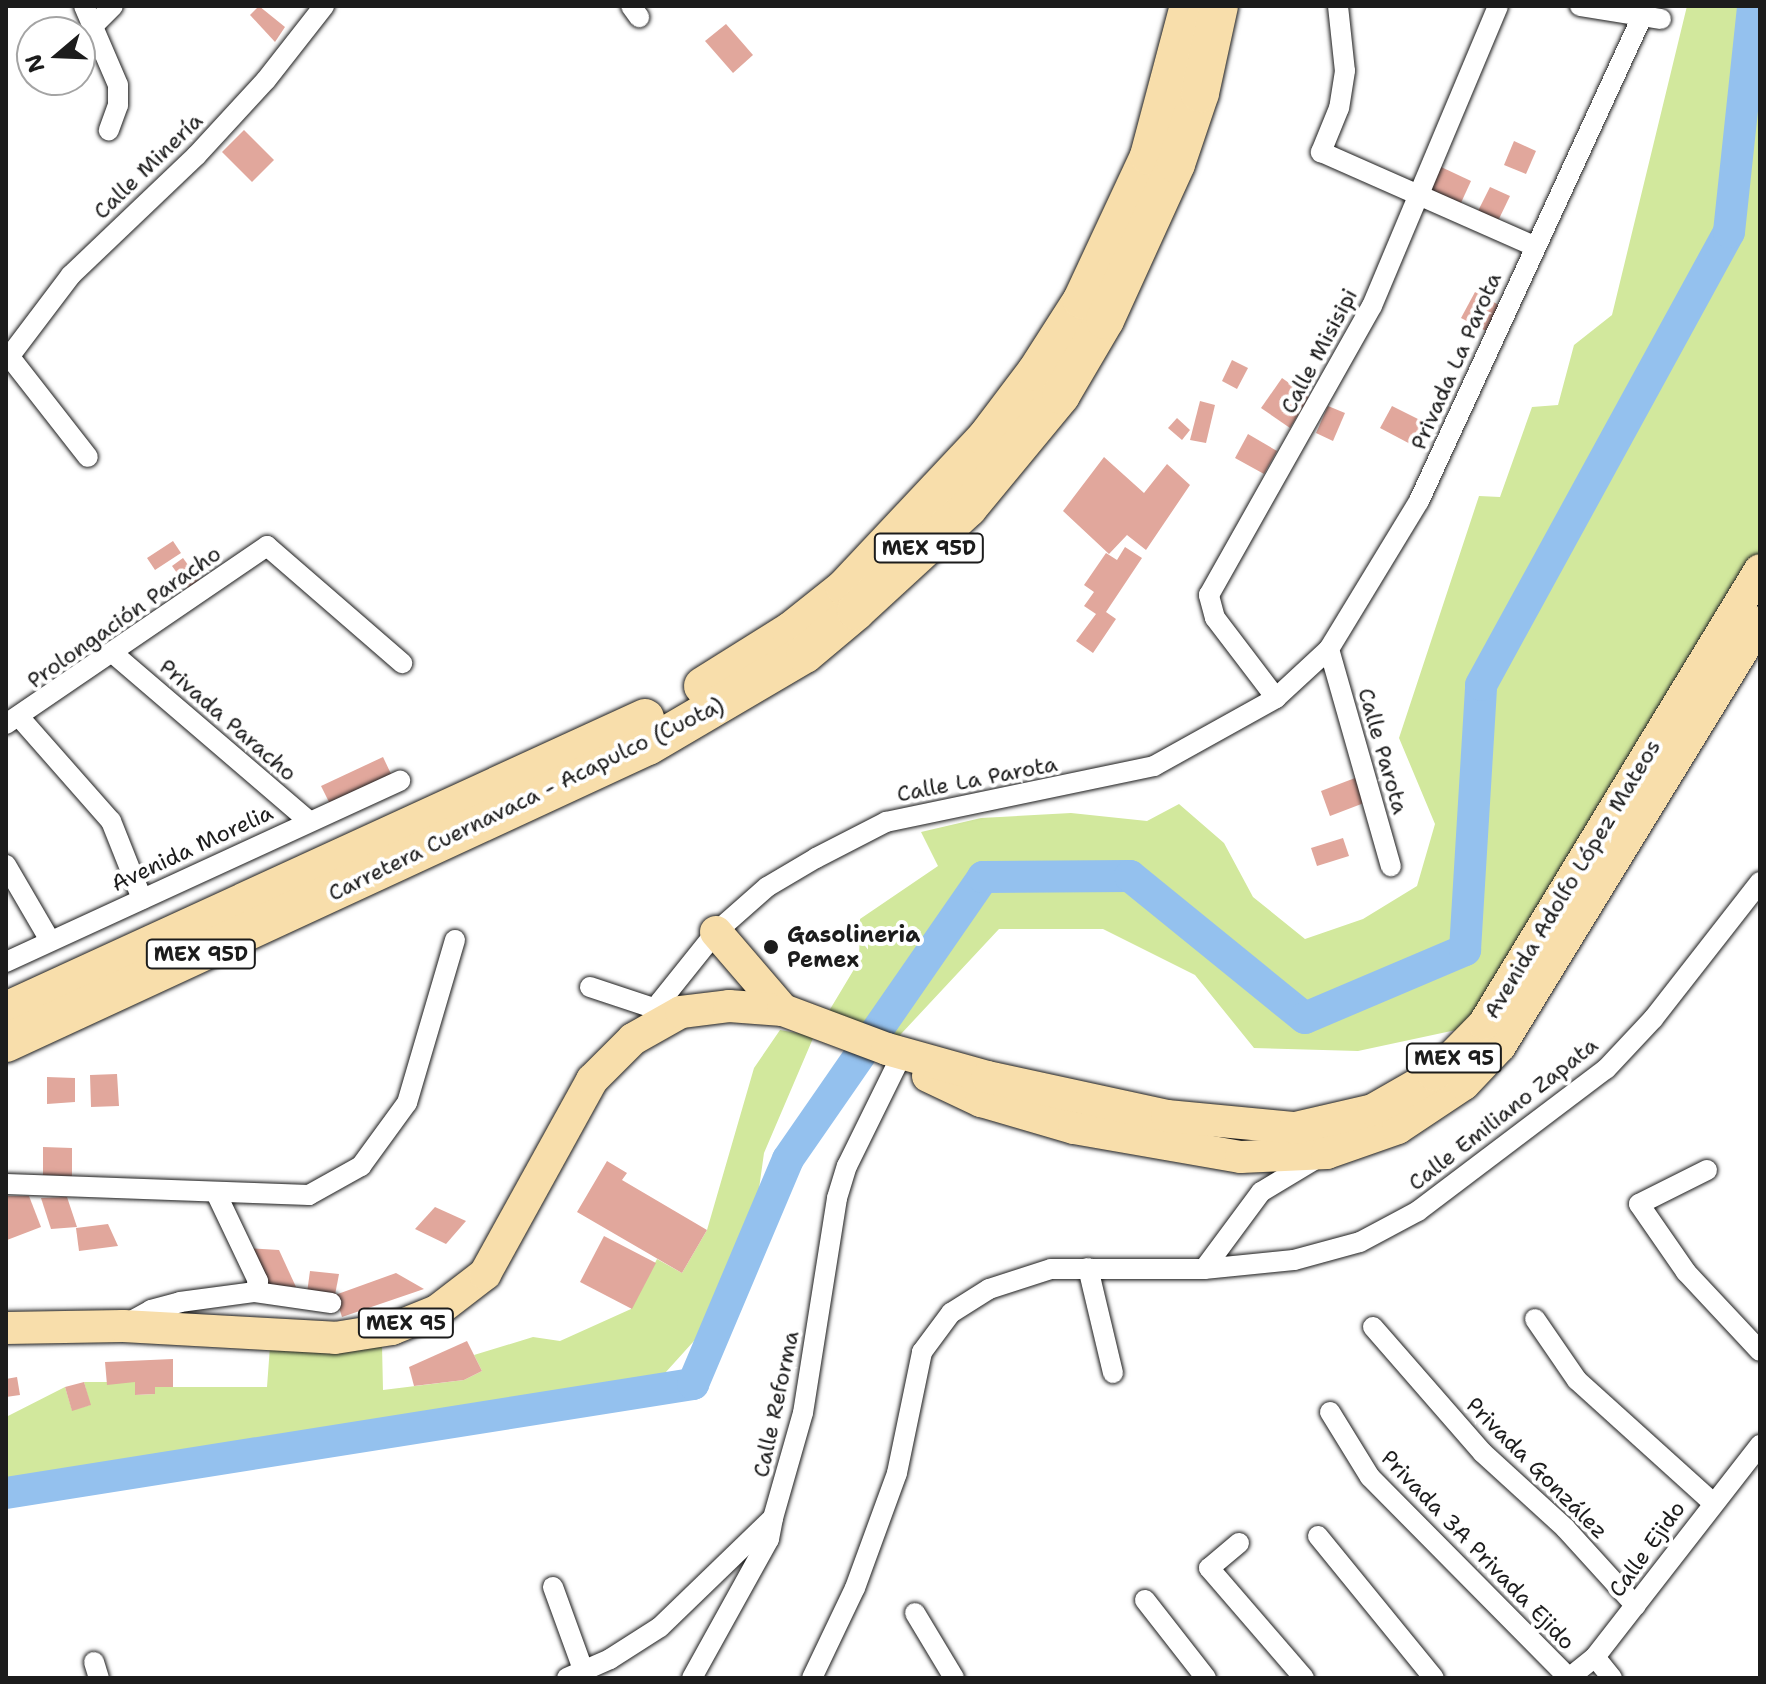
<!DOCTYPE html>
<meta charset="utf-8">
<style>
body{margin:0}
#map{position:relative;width:1766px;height:1684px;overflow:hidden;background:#fff;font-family:"Shantell Sans",sans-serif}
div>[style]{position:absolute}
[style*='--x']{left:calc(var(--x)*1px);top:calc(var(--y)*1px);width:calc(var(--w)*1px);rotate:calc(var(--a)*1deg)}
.green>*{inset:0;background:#d2e89d}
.river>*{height:32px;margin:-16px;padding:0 16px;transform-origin:16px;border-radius:16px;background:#94c1ee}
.building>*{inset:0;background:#e1a79c}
.roads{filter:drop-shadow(0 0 2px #1c1c1c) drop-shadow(0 0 2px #1c1c1c)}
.minor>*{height:20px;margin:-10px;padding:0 10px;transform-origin:10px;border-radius:10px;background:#fff}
.primary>*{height:32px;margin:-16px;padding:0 16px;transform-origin:16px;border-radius:16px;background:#f8deab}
.motorway>*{height:38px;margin:-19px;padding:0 19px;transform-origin:19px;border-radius:19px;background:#f8deab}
.dots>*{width:22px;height:22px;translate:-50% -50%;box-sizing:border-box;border:4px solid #fff;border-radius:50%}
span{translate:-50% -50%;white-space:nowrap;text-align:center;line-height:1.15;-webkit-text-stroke:8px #fff;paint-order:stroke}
.shield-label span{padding:2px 6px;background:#fff;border:2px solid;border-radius:6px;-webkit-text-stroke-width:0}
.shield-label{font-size:20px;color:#1c1c1c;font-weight:700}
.street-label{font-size:22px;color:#1c1c1c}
.poi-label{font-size:22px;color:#1c1c1c;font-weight:700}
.left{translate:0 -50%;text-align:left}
.frame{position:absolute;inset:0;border:8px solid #1c1c1c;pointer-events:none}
.north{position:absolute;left:16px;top:16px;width:80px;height:80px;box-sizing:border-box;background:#fff;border:2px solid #a4a4a4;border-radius:50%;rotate:251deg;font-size:22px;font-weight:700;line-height:32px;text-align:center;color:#1c1c1c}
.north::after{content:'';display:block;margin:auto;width:28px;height:36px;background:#1c1c1c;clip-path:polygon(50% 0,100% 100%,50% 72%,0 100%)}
</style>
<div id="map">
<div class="green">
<div style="clip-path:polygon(1687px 6px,1760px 6px,1760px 569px,1484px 1024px,1358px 1051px,1254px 1048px,1195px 975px,1103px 929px,999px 929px,887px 1049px,814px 1036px,764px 1153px,752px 1239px,712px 1321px,656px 1383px,587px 1411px,280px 1441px,35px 1477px,6px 1488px,6px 1417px,65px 1387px,72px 1410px,90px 1405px,84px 1382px,135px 1382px,136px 1395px,155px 1394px,155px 1387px,267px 1387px,270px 1346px,382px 1345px,383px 1390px,464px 1380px,482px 1371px,474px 1355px,533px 1337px,560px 1341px,631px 1309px,657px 1259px,682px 1273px,707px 1230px,754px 1068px,780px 1030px,814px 1036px,859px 961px,860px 919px,938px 866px,921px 832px,981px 818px,1071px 813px,1147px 821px,1179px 804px,1224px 843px,1253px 897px,1305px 939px,1363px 919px,1417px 886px,1435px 824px,1399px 738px,1479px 496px,1500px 497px,1532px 407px,1558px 405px,1574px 345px,1612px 315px)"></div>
</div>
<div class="river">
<div style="--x:6;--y:1493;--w:696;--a:-9.02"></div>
<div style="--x:693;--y:1384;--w:244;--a:-67.1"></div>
<div style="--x:788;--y:1159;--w:343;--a:-55.3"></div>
<div style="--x:983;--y:877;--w:147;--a:-0.4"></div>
<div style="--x:1130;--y:876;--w:225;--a:39.1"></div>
<div style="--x:1305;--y:1018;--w:174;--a:-23"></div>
<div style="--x:1465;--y:950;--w:265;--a:-86.5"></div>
<div style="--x:1481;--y:685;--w:516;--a:-61.3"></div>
<div style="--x:1729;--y:232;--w:227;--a:-83.9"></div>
</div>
<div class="building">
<div style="clip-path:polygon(259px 6px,285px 27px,275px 42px,250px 15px)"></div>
<div style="clip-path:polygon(726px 24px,753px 55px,733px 73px,705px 41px)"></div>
<div style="clip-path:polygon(244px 130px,274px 160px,252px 182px,222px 152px)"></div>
<div style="clip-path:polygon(1514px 141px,1536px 151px,1526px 174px,1504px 165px)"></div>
<div style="clip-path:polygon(1439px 166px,1471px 181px,1460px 205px,1428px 191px)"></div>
<div style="clip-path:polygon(1490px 187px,1510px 196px,1497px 223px,1477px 213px)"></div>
<div style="clip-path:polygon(1475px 292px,1499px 305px,1486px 331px,1461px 318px)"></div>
<div style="clip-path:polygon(1232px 360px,1248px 368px,1237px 389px,1222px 381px)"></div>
<div style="clip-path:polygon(1282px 378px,1309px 397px,1290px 428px,1261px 408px)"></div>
<div style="clip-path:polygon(1200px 401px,1215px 405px,1206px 443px,1190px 440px)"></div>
<div style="clip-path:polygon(1328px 406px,1345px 413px,1333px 441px,1316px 433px)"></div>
<div style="clip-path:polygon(1392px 406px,1428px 424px,1416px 447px,1380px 428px)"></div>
<div style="clip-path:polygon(1177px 418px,1190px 430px,1182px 440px,1168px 428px)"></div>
<div style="clip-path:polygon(1248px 434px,1277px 451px,1264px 474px,1235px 458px)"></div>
<div style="clip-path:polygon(1104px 457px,1144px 493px,1167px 464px,1190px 485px,1146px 550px,1127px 535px,1109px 554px,1063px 511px)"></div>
<div style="clip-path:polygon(173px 541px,181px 553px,155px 570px,147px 558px)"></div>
<div style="clip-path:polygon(1125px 547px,1142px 558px,1106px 612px,1116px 619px,1093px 653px,1076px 641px,1096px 614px,1084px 606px,1094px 592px,1084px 585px,1106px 553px,1117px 560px)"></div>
<div style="clip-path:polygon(183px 558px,204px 587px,193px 595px,172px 566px)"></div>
<div style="clip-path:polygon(383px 757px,392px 776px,330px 804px,321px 786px)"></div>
<div style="clip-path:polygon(1355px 778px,1364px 803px,1330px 816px,1321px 791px)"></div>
<div style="clip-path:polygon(1343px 838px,1349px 856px,1317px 866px,1311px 848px)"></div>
<div style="clip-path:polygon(117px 1074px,119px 1106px,91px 1107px,90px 1075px)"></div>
<div style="clip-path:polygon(47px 1077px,75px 1078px,75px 1102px,47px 1104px)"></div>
<div style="clip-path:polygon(43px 1147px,72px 1148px,72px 1176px,43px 1175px)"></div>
<div style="clip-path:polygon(607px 1161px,627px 1173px,622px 1180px,707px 1230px,682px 1273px,577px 1212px)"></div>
<div style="clip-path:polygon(6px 1196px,29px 1196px,41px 1227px,7px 1240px)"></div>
<div style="clip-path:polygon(67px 1197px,77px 1227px,51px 1229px,41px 1198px)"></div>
<div style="clip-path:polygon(435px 1207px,466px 1221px,446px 1244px,415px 1229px)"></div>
<div style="clip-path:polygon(108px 1224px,118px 1246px,79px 1251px,76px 1228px)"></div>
<div style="clip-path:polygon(604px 1236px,656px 1263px,632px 1309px,580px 1282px)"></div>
<div style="clip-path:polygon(247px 1248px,279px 1250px,296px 1287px,267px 1285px)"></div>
<div style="clip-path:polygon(310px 1271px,339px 1274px,335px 1295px,307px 1293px)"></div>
<div style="clip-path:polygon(396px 1273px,424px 1289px,342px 1317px,335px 1295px)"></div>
<div style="clip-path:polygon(467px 1341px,482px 1371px,464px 1380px,414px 1386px,409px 1367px)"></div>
<div style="clip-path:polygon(173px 1359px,173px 1387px,155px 1387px,155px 1394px,135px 1395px,135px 1382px,107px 1385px,105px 1362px)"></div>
<div style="clip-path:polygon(17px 1377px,20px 1395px,6px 1397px,6px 1379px)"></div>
<div style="clip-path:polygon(84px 1382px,91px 1405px,72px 1411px,65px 1387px)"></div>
</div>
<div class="roads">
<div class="minor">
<div style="--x:84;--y:6;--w:86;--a:66.7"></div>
<div style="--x:118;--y:85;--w:20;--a:90"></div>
<div style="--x:118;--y:105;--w:27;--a:110"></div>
<div style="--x:631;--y:6;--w:14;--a:54"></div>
<div style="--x:1338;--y:6;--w:65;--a:83.9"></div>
<div style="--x:1345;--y:71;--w:37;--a:99"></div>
<div style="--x:1339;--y:108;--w:48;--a:112.2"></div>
<div style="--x:1321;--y:152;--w:233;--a:23.8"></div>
<div style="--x:1580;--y:6;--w:82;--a:9.1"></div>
<div style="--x:93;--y:26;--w:28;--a:-45"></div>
<div style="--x:9;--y:356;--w:128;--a:52"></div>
<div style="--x:6;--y:361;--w:108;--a:-52.9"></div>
<div style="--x:71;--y:275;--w:173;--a:-43.6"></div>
<div style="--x:196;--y:156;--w:103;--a:-47.4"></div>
<div style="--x:266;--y:80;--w:94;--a:-51.9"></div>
<div style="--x:1329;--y:649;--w:226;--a:74.1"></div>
<div style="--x:115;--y:655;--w:255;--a:40.6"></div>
<div style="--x:1276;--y:698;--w:101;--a:-127.3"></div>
<div style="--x:1215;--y:618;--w:24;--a:-105"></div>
<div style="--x:1209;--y:595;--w:332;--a:-60.6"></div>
<div style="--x:1372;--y:306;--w:325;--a:-67.2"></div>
<div style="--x:21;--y:719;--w:136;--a:48.6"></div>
<div style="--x:111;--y:821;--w:84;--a:68.3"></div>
<div style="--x:6;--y:724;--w:316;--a:-34.3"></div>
<div style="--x:267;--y:546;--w:179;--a:40.9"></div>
<div style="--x:6;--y:865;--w:86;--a:59.8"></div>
<div style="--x:6;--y:962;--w:434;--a:-24.7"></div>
<div style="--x:590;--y:987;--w:73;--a:18.4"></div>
<div style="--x:657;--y:1023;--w:21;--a:-82"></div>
<div style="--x:660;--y:1002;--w:90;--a:-51.3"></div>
<div style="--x:716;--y:932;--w:68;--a:-41.4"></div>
<div style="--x:767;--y:887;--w:57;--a:-30.6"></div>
<div style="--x:816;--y:858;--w:79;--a:-27.2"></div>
<div style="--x:886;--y:822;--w:274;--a:-11.8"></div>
<div style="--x:1154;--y:766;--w:140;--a:-29.1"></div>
<div style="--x:1276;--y:698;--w:72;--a:-42.8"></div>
<div style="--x:1329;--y:649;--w:173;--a:-58.7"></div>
<div style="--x:1419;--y:501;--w:531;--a:-65.27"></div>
<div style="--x:1707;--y:1170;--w:76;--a:153.4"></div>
<div style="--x:1639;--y:1204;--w:83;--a:55.3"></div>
<div style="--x:1686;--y:1272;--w:108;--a:46.9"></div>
<div style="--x:6;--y:1184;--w:303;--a:2.1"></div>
<div style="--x:309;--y:1195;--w:60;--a:-29.1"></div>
<div style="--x:361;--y:1166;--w:78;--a:-53.9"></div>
<div style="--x:407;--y:1103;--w:170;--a:-73.6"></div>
<div style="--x:216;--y:1193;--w:98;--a:64.5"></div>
<div style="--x:258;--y:1281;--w:11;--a:105"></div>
<div style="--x:1088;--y:1268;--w:108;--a:76.6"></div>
<div style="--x:1204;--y:1269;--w:96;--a:-53.5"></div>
<div style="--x:1261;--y:1192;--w:64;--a:-31"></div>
<div style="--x:1535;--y:1319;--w:74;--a:55.5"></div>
<div style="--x:1577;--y:1380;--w:182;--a:42.1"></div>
<div style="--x:126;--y:1324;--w:29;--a:-29"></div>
<div style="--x:151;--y:1310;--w:30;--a:-15"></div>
<div style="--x:180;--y:1302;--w:76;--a:-7.6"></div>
<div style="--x:255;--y:1292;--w:77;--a:8.2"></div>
<div style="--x:1373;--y:1327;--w:167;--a:48.9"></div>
<div style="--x:1483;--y:1453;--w:111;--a:42.4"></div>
<div style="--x:1565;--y:1528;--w:105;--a:47.7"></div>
<div style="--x:1330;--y:1412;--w:76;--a:58.4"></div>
<div style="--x:1370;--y:1477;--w:283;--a:45.3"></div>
<div style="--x:1318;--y:1536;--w:183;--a:50.8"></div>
<div style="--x:1239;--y:1543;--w:39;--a:140"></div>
<div style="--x:1209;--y:1568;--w:145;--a:49.2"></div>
<div style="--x:553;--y:1587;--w:90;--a:70"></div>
<div style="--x:1145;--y:1600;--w:99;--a:52"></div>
<div style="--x:915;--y:1613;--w:76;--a:59"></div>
<div style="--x:1595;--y:1657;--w:27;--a:51"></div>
<div style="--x:94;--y:1662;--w:17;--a:73"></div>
<div style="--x:567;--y:1678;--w:47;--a:-23.8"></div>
<div style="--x:610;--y:1659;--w:59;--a:-32.6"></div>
<div style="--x:660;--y:1627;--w:157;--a:-44"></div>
<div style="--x:773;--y:1518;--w:109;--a:-74.1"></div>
<div style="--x:803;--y:1413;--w:218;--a:-81"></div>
<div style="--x:837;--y:1198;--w:34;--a:-73"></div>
<div style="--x:847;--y:1166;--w:129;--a:-63.8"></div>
<div style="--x:692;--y:1678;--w:159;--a:-61"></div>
<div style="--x:769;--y:1539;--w:21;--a:-79"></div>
<div style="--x:812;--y:1678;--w:100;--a:-64.5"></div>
<div style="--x:855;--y:1588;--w:122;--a:-69.9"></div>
<div style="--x:897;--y:1473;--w:124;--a:-78.3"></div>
<div style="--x:922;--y:1352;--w:49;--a:-53.4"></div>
<div style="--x:951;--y:1313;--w:45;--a:-32.3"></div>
<div style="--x:989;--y:1289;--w:65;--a:-17.9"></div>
<div style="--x:1051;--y:1269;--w:153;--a:0"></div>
<div style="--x:1204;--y:1269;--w:90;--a:-5.7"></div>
<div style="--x:1294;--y:1260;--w:68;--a:-15.3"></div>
<div style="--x:1360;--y:1242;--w:66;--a:-28.1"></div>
<div style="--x:1418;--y:1211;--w:236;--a:-37.1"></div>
<div style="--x:1606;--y:1069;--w:69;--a:-46.8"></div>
<div style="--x:1653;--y:1019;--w:174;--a:-52"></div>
<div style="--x:1569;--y:1678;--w:33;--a:-39"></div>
<div style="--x:1595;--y:1657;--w:269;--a:-52.1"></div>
</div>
<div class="primary">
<div style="--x:716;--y:932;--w:103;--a:49.3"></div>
<div style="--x:928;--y:1076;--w:59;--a:25.3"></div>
<div style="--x:981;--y:1101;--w:97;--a:16.2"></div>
<div style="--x:1074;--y:1128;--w:169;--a:9.9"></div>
<div style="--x:1241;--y:1157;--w:86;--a:-2.7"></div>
<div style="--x:1327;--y:1153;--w:75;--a:-19.4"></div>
<div style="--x:1398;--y:1128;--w:79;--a:-33.7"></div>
<div style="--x:1464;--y:1084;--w:52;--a:-46.5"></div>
<div style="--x:1500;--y:1046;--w:497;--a:-58.5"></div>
<div style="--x:6;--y:1328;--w:117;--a:-1"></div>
<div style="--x:123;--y:1326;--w:212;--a:3.2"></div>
<div style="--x:335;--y:1338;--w:58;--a:-9"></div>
<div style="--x:392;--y:1329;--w:48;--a:-21.8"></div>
<div style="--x:437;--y:1311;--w:61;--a:-37.6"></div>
<div style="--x:485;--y:1274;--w:222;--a:-61.1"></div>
<div style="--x:592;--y:1080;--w:58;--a:-45"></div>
<div style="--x:633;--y:1039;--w:55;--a:-29.4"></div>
<div style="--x:681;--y:1012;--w:48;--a:-7.1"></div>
<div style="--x:729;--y:1006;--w:54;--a:4.2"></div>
<div style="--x:783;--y:1010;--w:111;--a:20.6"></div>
<div style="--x:887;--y:1049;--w:104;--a:15.6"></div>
<div style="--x:987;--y:1077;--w:184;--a:12.2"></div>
<div style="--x:1167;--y:1116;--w:129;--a:5.4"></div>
<div style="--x:1295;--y:1128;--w:80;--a:-13"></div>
<div style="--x:1373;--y:1110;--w:70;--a:-29.8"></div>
<div style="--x:1434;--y:1075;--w:71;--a:-45.6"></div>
<div style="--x:1484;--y:1024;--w:531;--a:-58.7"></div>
</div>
<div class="motorway">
<div style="--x:703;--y:686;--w:104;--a:-32"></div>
<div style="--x:791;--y:631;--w:69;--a:-38.5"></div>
<div style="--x:845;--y:588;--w:206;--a:-46.8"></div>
<div style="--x:986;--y:438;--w:83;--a:-52.9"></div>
<div style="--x:1036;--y:372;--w:85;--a:-57.4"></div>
<div style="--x:1082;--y:300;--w:159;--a:-65"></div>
<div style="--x:1149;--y:156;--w:155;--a:-75.1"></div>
<div style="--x:6;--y:1011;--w:703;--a:-24.63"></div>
<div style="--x:6;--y:1043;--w:707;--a:-24.83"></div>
<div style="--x:648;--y:746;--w:182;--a:-30.4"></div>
<div style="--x:805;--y:654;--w:67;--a:-40.1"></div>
<div style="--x:856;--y:611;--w:152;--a:-42.6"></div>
<div style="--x:968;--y:508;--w:146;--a:-50.5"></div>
<div style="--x:1061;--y:395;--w:87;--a:-59.6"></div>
<div style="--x:1105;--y:320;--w:171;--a:-65.5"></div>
<div style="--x:1176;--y:164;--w:75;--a:-71.3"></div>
<div style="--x:1200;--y:93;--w:89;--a:-77.7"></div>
</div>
</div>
<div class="dots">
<div style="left:771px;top:947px;background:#1c1c1c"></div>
</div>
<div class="shield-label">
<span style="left:929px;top:548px">MEX 95D</span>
<span style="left:201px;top:954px">MEX 95D</span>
<span style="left:1454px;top:1058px">MEX 95</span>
<span style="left:406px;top:1323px">MEX 95</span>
</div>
<div class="street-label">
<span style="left:148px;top:166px;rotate:-44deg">Calle Minería</span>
<span style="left:1319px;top:351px;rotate:-62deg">Calle Misisipi</span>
<span style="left:1456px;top:361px;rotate:-66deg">Privada La Parota</span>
<span style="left:124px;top:617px;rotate:-35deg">Prolongación Paracho</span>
<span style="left:228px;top:720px;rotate:41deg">Privada Paracho</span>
<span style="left:1383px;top:751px;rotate:74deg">Calle Parota</span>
<span style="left:977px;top:779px;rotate:-11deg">Calle La Parota</span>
<span style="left:526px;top:799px;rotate:-26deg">Carretera Cuernavaca - Acapulco (Cuota)</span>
<span style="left:192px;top:848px;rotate:-25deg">Avenida Morelia</span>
<span style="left:1572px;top:879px;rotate:-59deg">Avenida Adolfo López Mateos</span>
<span style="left:1503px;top:1114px;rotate:-38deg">Calle Emiliano Zapata</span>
<span style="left:776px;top:1404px;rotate:-78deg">Calle Reforma</span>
<span style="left:1537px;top:1468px;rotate:45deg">Privada González</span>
<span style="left:1647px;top:1549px;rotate:-54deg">Calle Ejido</span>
<span style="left:1478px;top:1550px;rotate:46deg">Privada 3A Privada Ejido</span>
</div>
<div class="poi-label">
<span class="left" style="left:787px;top:947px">Gasolineria<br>Pemex</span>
</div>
<div class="frame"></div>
<div class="north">N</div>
</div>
